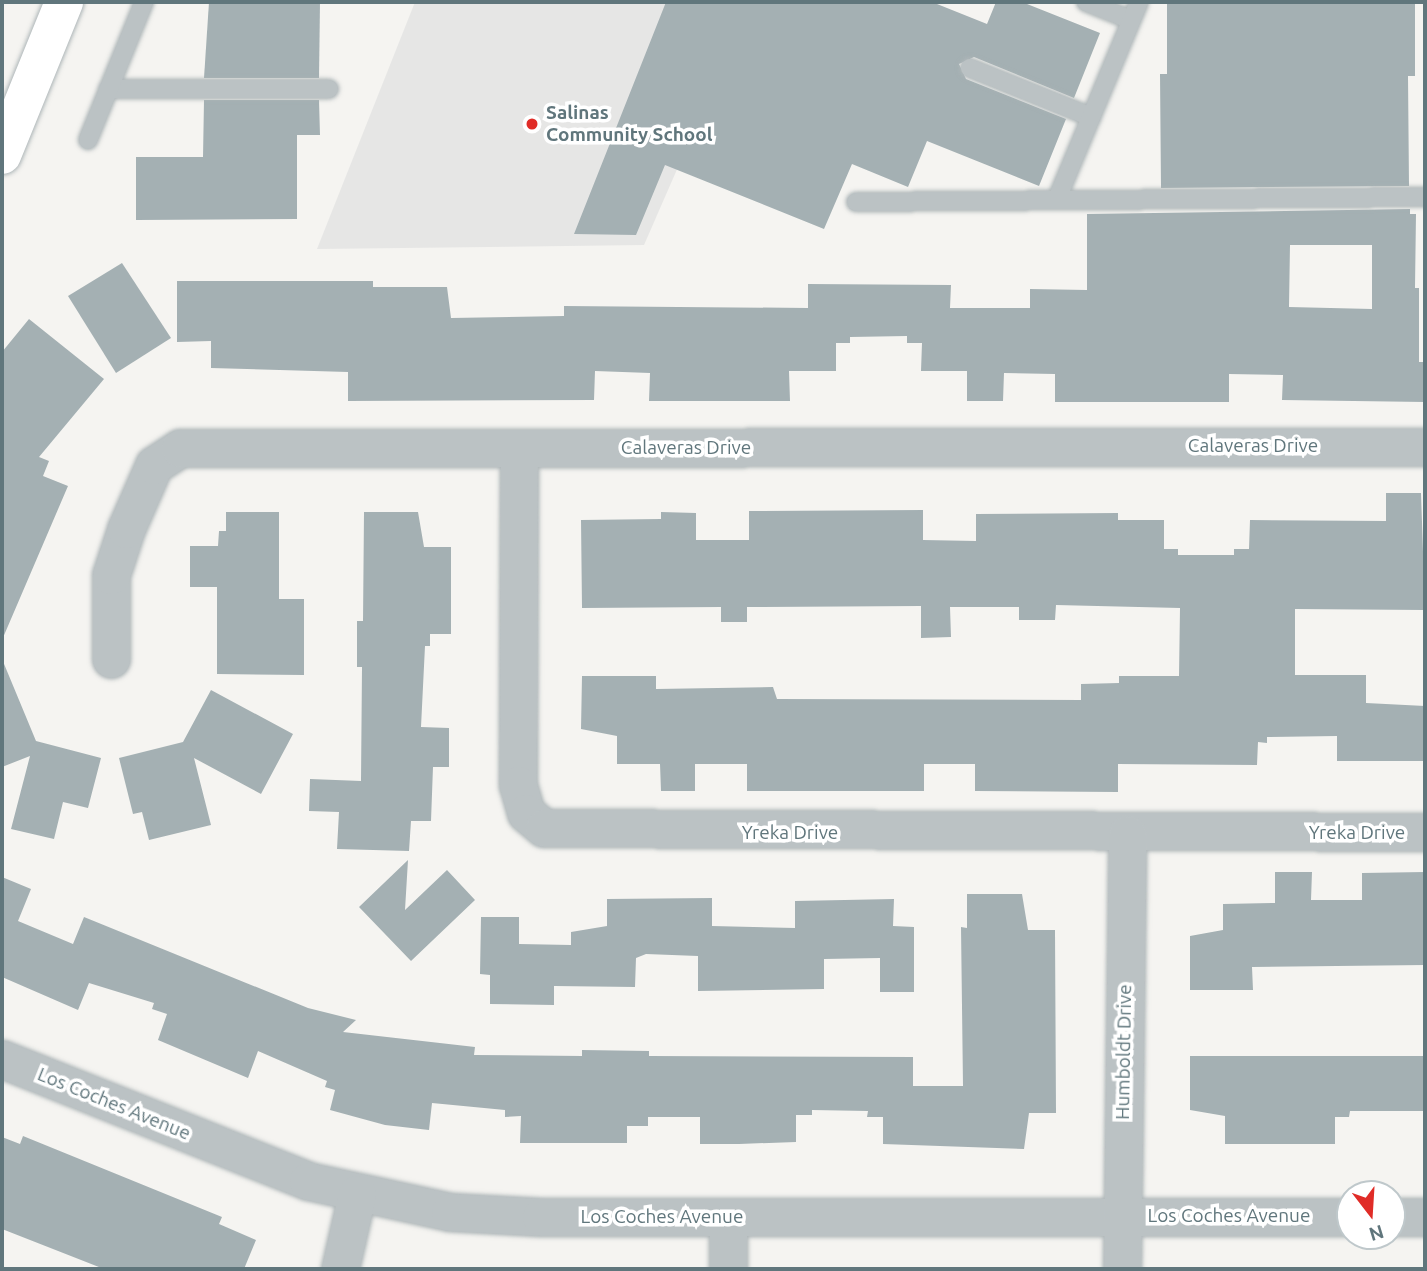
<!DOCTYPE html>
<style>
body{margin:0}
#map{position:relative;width:1427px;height:1271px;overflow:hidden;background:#f5f4f1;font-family:Ubuntu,sans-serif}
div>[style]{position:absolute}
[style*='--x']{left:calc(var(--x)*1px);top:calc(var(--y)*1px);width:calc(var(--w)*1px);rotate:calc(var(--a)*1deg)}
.built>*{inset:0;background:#e6e6e5}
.building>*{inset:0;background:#a4b0b3}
.roads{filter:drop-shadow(0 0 2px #aeb6b8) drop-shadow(0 0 2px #aeb6b8)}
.lane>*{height:18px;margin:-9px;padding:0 9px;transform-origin:9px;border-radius:9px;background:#bbc2c4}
.street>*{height:37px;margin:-18.5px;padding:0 18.5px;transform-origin:18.5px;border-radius:18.5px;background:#bbc2c4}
.secondary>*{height:38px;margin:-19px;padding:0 19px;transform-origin:19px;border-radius:19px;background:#fff}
.dots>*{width:19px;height:19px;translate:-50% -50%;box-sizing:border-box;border:4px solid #fff;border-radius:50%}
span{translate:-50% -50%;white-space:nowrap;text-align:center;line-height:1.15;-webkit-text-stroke:7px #fff;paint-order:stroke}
.poi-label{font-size:19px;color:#60767c;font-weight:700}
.left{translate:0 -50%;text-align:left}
.street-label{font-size:19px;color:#60767c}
.frame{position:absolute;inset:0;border:4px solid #60767c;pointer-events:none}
.north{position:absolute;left:1336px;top:1180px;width:70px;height:70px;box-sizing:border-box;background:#fff;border:2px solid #bfc8cb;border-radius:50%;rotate:163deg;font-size:19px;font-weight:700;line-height:28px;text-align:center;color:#60767c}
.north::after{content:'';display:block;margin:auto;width:24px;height:32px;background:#e02c27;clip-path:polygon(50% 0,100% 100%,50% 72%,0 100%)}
</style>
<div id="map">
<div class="built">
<div style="clip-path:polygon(415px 2px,750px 2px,644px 245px,317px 249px)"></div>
</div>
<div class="building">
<div style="clip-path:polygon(209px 2px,320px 2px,319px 78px,204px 78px)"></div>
<div style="clip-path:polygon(666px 2px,932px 2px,987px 24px,996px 2px,1022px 2px,1100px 33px,1074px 98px,974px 57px,959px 64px,966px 79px,1066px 119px,1039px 186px,927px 141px,908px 187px,852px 164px,824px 229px,665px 165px,636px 235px,574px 234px)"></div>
<div style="clip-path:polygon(1167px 2px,1415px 2px,1415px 76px,1408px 76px,1409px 186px,1161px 188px,1160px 74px,1167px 74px)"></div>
<div style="clip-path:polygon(204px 100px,319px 100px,320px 135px,297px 135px,297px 219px,136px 220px,136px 157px,203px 157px)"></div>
<div style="clip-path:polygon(evenodd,1410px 209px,1410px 214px,1416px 214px,1415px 288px,1419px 288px,1419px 362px,1425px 362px,1425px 402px,1282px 400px,1283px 375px,1229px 374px,1229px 402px,1055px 402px,1055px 374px,1004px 373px,1003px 401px,967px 401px,967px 371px,921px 371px,922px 343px,907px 343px,907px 336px,850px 337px,850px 343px,836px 343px,836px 371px,789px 371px,790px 401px,649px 401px,650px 373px,595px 371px,594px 400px,348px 401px,348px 372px,211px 368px,211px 341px,177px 342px,177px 281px,373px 281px,373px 287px,447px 287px,451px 318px,564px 316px,564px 306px,808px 308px,808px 284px,951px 285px,950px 308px,1030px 308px,1030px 289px,1087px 290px,1087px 214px,1410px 209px,1290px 245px,1372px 245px,1372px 309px,1289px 307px,1290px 245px)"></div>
<div style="clip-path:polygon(122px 263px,171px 338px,116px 373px,68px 296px)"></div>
<div style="clip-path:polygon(29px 319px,104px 379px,39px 457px,49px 461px,43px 476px,68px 486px,2px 640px,2px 352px)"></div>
<div style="clip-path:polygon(1386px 493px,1421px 493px,1425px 610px,1295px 609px,1295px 675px,1366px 675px,1366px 703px,1425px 706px,1425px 761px,1337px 761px,1337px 736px,1267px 737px,1267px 743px,1258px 742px,1257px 765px,1118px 764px,1118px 792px,975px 791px,975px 764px,924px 764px,924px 791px,747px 791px,747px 764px,695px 764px,695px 791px,661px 791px,660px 764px,617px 764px,617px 736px,581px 729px,582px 676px,656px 676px,656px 689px,773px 687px,777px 699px,1081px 700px,1081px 684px,1119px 683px,1119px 676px,1179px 676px,1180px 608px,1056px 605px,1055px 620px,1019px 620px,1019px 607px,950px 607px,951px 637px,921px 638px,921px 606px,747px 607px,747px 622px,721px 622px,721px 607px,582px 608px,581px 520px,661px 519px,661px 512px,696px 513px,696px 540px,749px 540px,749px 511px,923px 510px,923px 540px,976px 541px,976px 514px,1118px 513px,1118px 520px,1164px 520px,1164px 549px,1178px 549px,1178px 555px,1234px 555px,1234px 549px,1249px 549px,1250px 520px,1386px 521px)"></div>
<div style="clip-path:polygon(226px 512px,279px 512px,279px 599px,304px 599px,304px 675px,217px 674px,217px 587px,190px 587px,190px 546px,218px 546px,219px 531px,226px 531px)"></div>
<div style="clip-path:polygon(364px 512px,418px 512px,424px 547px,451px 547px,451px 634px,430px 634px,430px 646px,425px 646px,421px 727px,449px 728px,449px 767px,433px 767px,431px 821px,411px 821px,409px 851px,337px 849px,339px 812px,309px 811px,310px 779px,361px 781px,362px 667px,357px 667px,357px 621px,363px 621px)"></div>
<div style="clip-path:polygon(2px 659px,36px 741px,101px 758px,88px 808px,63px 802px,54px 839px,11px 829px,30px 756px,2px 767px)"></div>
<div style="clip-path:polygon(211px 690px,293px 734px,261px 794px,194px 758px,211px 825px,149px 840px,142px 812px,133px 814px,119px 758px,183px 742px)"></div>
<div style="clip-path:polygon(408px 860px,405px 910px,447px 870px,475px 900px,411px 961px,359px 907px)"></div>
<div style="clip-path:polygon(1275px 872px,1312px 872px,1311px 900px,1362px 900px,1362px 873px,1425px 872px,1425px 965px,1252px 967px,1253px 990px,1190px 990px,1190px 936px,1223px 930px,1223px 904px,1275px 903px)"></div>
<div style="clip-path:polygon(2px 877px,31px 889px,18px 921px,73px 944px,84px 917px,308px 1008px,356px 1020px,343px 1032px,475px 1047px,474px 1055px,582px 1056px,582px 1050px,649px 1051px,649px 1056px,913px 1057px,913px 1086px,963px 1086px,961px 927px,967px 928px,967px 894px,1022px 894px,1028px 930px,1055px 930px,1056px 1113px,1029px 1113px,1024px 1149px,883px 1144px,883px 1117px,867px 1117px,868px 1111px,812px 1110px,812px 1115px,796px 1115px,796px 1142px,739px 1144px,700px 1144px,700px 1117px,648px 1117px,648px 1126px,627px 1126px,627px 1143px,520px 1143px,521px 1116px,505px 1117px,505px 1110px,432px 1103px,429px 1130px,385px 1125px,330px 1110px,335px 1090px,325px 1087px,327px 1081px,258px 1051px,248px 1078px,158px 1040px,167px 1014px,152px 1009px,154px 1003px,89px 983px,78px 1010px,2px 977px)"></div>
<div style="clip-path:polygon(712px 898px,712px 926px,795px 928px,795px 901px,894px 899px,893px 926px,914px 927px,914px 992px,880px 992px,880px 958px,824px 959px,824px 989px,698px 991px,698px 956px,646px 954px,636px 958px,635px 987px,554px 986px,554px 1005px,490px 1004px,490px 975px,480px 974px,481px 917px,519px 917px,519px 944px,571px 945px,571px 932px,607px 926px,607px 899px)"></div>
<div style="clip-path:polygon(1190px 1056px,1425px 1056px,1425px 1111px,1350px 1111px,1349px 1117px,1335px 1117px,1335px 1144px,1225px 1144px,1225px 1116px,1190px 1110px)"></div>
<div style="clip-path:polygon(23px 1136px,222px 1217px,219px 1224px,256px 1240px,244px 1269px,104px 1269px,2px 1229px,2px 1137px,20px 1144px)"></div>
</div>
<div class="roads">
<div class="lane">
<div style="--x:1086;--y:2;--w:48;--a:21.8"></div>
<div style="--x:970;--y:68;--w:131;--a:22"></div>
<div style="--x:108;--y:89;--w:221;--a:0"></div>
<div style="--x:88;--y:140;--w:149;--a:-67.9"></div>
<div style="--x:1057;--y:199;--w:213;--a:-67.4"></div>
<div style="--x:856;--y:202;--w:569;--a:-0.5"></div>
</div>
<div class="street">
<div style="--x:519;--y:449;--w:336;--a:90.2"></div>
<div style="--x:518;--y:785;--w:29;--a:74"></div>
<div style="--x:526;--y:813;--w:23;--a:40"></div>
<div style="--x:544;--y:828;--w:881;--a:0.26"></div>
<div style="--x:111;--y:659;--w:84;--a:-90"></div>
<div style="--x:111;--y:575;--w:48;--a:-71.9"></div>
<div style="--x:126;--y:529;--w:70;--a:-66.4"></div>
<div style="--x:154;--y:465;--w:31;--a:-33"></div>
<div style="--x:180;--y:448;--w:1245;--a:-0.05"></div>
<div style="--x:2;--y:1059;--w:329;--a:21.7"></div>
<div style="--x:308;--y:1181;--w:145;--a:12.3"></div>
<div style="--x:450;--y:1212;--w:91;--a:3.1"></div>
<div style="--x:541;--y:1217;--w:809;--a:0"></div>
<div style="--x:1392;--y:1217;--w:33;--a:0"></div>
<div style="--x:340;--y:1269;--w:77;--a:-77.2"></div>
<div style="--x:728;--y:1269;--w:51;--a:-90"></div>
<div style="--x:1122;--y:1269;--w:435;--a:-89.3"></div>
</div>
<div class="secondary">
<div style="--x:2;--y:155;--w:165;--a:-67.9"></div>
</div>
</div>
<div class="dots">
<div style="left:532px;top:124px;background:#e02c27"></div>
</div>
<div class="poi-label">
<span class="left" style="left:546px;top:124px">Salinas<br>Community School</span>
</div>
<div class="street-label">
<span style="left:1253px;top:446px">Calaveras Drive</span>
<span style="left:686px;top:448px">Calaveras Drive</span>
<span style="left:790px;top:833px">Yreka Drive</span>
<span style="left:1357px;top:833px">Yreka Drive</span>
<span style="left:1124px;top:1052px;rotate:-89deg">Humboldt Drive</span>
<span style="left:114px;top:1104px;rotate:22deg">Los Coches Avenue</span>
<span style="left:1229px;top:1216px">Los Coches Avenue</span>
<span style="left:662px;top:1217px">Los Coches Avenue</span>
</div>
<div class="frame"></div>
<div class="north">N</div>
</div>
